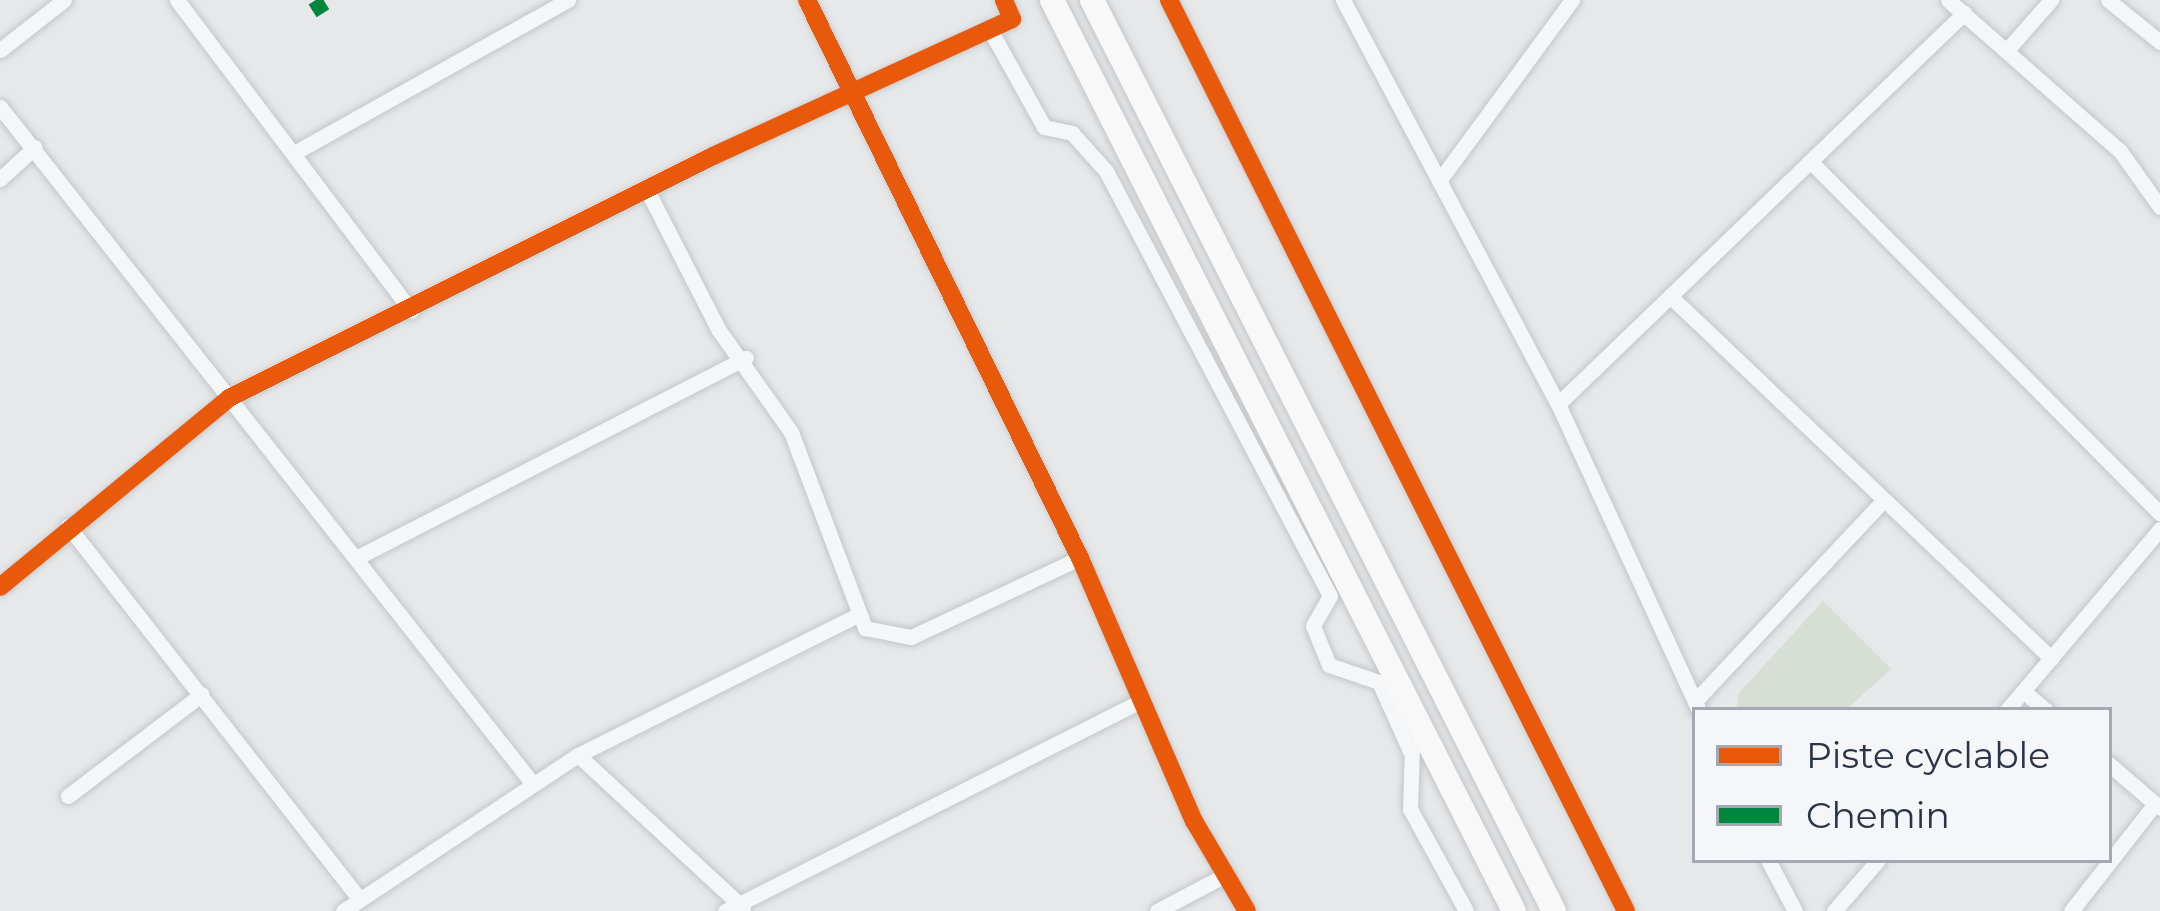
<!DOCTYPE html>
<style>
body{margin:0}
#map{position:relative;width:2160px;height:911px;overflow:hidden;background:#e6e8ea;font-family:Montserrat,sans-serif}
div>[style]{position:absolute}
[style*='--x']{left:calc(var(--x)*1px);top:calc(var(--y)*1px);width:calc(var(--w)*1px);rotate:calc(var(--a)*1deg)}
.green>*{inset:0;background:#d6ded6}
.roads{filter:drop-shadow(0 0 3px #c4c6c8) drop-shadow(0 0 3px #c4c6c8)}
.minor>*{height:15px;margin:-7.5px;padding:0 7.5px;transform-origin:7.5px;border-radius:7.5px;background:#f5f6f7}
.primary>*{height:24px;margin:-12px;padding:0 12px;transform-origin:12px;border-radius:12px;background:#f8f8f8}
.quiet>*{height:15px;margin-top:-7.5px;transform-origin:0;background:repeating-linear-gradient(90deg,#00873e 0 30px,transparent 0 45px)}
.cycleway>*{height:18px;margin:-9px;padding:0 9px;transform-origin:9px;border-radius:9px;background:#e8590c}
span{translate:-50% -50%;white-space:nowrap;text-align:center;line-height:1.15;-webkit-text-stroke:10px #f4f6f9;paint-order:stroke}
.legend{position:absolute;left:1692px;top:707px;width:420px;height:156px;box-sizing:border-box;background:#f4f6f9;border:3px solid #a4a8b1;margin:0;padding:15px 21px;list-style:none;font-size:36px;color:#2b3445}
.legend li{display:flex;align-items:center;gap:24px;height:60px}
.legend b{width:60px;border:3px solid #a4a8b1}
</style>
<div id="map">
<div class="green">
<div style="clip-path:polygon(1823px 601px,1891px 669px,1846px 710px,1736px 710px,1739px 693px)"></div>
</div>
<div class="roads">
<div class="minor">
<div style="--x:177;--y:0;--w:389;--a:53"></div>
<div style="--x:807;--y:0;--w:621;--a:63.93"></div>
<div style="--x:1080;--y:558;--w:287;--a:66.6"></div>
<div style="--x:1194;--y:821;--w:104;--a:59.5"></div>
<div style="--x:1169;--y:0;--w:1019;--a:63.36"></div>
<div style="--x:1343;--y:0;--w:458;--a:62"></div>
<div style="--x:1558;--y:404;--w:337;--a:65.3"></div>
<div style="--x:1948;--y:0;--w:229;--a:41.3"></div>
<div style="--x:2120;--y:151;--w:69;--a:54.5"></div>
<div style="--x:2108;--y:0;--w:67;--a:38.9"></div>
<div style="--x:989;--y:28;--w:113;--a:60.9"></div>
<div style="--x:1044;--y:127;--w:29;--a:12"></div>
<div style="--x:1072;--y:133;--w:51;--a:48.2"></div>
<div style="--x:1106;--y:171;--w:480;--a:62.2"></div>
<div style="--x:1330;--y:596;--w:34;--a:120"></div>
<div style="--x:1313;--y:626;--w:42;--a:67.7"></div>
<div style="--x:1329;--y:665;--w:53;--a:18.8"></div>
<div style="--x:1379;--y:682;--w:76;--a:65.8"></div>
<div style="--x:0;--y:50;--w:81;--a:-38"></div>
<div style="--x:2007;--y:50;--w:67;--a:-48.7"></div>
<div style="--x:0;--y:107;--w:862;--a:51.79"></div>
<div style="--x:294;--y:153;--w:314;--a:-29.2"></div>
<div style="--x:1812;--y:163;--w:494;--a:45.2"></div>
<div style="--x:0;--y:179;--w:47;--a:-42.4"></div>
<div style="--x:1439;--y:181;--w:225;--a:-53.7"></div>
<div style="--x:648;--y:192;--w:154;--a:62.9"></div>
<div style="--x:718;--y:329;--w:126;--a:54.7"></div>
<div style="--x:791;--y:432;--w:210;--a:69.3"></div>
<div style="--x:865;--y:628;--w:47;--a:11.1"></div>
<div style="--x:911;--y:637;--w:187;--a:-25.1"></div>
<div style="--x:1670;--y:296;--w:526;--a:43.54"></div>
<div style="--x:1558;--y:404;--w:564;--a:-43.92"></div>
<div style="--x:68;--y:526;--w:472;--a:52"></div>
<div style="--x:358;--y:557;--w:436;--a:-27.2"></div>
<div style="--x:0;--y:587;--w:297;--a:-39.5"></div>
<div style="--x:229;--y:398;--w:541;--a:-26.57"></div>
<div style="--x:713;--y:156;--w:329;--a:-24.6"></div>
<div style="--x:1012;--y:19;--w:21;--a:-113"></div>
<div style="--x:2023;--y:691;--w:30;--a:40"></div>
<div style="--x:1695;--y:701;--w:274;--a:-46.8"></div>
<div style="--x:2007;--y:710;--w:237;--a:-49.8"></div>
<div style="--x:1412;--y:746;--w:63;--a:91.8"></div>
<div style="--x:1410;--y:809;--w:116;--a:61.2"></div>
<div style="--x:578;--y:755;--w:225;--a:42.8"></div>
<div style="--x:2109;--y:764;--w:67;--a:40.8"></div>
<div style="--x:68;--y:796;--w:168;--a:-37.3"></div>
<div style="--x:1768;--y:860;--w:58;--a:62.1"></div>
<div style="--x:343;--y:911;--w:282;--a:-33.6"></div>
<div style="--x:578;--y:755;--w:311;--a:-26.6"></div>
<div style="--x:725;--y:911;--w:464;--a:-26.8"></div>
<div style="--x:1157;--y:911;--w:79;--a:-27.9"></div>
<div style="--x:1834;--y:911;--w:67;--a:-49.2"></div>
<div style="--x:2071;--y:911;--w:136;--a:-51.9"></div>
</div>
<div class="primary">
<div style="--x:1052;--y:0;--w:1021;--a:63.11"></div>
<div style="--x:1092;--y:0;--w:1021;--a:63.11"></div>
</div>
</div>
<div class="quiet">
<div style="--x:315;--y:0;--w:15;--a:58"></div>
</div>
<div class="cycleway">
<div style="--x:807;--y:0;--w:621;--a:63.93"></div>
<div style="--x:1080;--y:558;--w:287;--a:66.6"></div>
<div style="--x:1194;--y:821;--w:104;--a:59.5"></div>
<div style="--x:1169;--y:0;--w:1019;--a:63.36"></div>
<div style="--x:0;--y:587;--w:297;--a:-39.5"></div>
<div style="--x:229;--y:398;--w:541;--a:-26.57"></div>
<div style="--x:713;--y:156;--w:329;--a:-24.6"></div>
<div style="--x:1012;--y:19;--w:21;--a:-113"></div>
</div>
<ul class="legend">
<li><b style="height:15px;background:#e8590c"></b>Piste cyclable</li>
<li><b style="height:15px;background:#00873e"></b>Chemin</li>
</ul>
</div>
